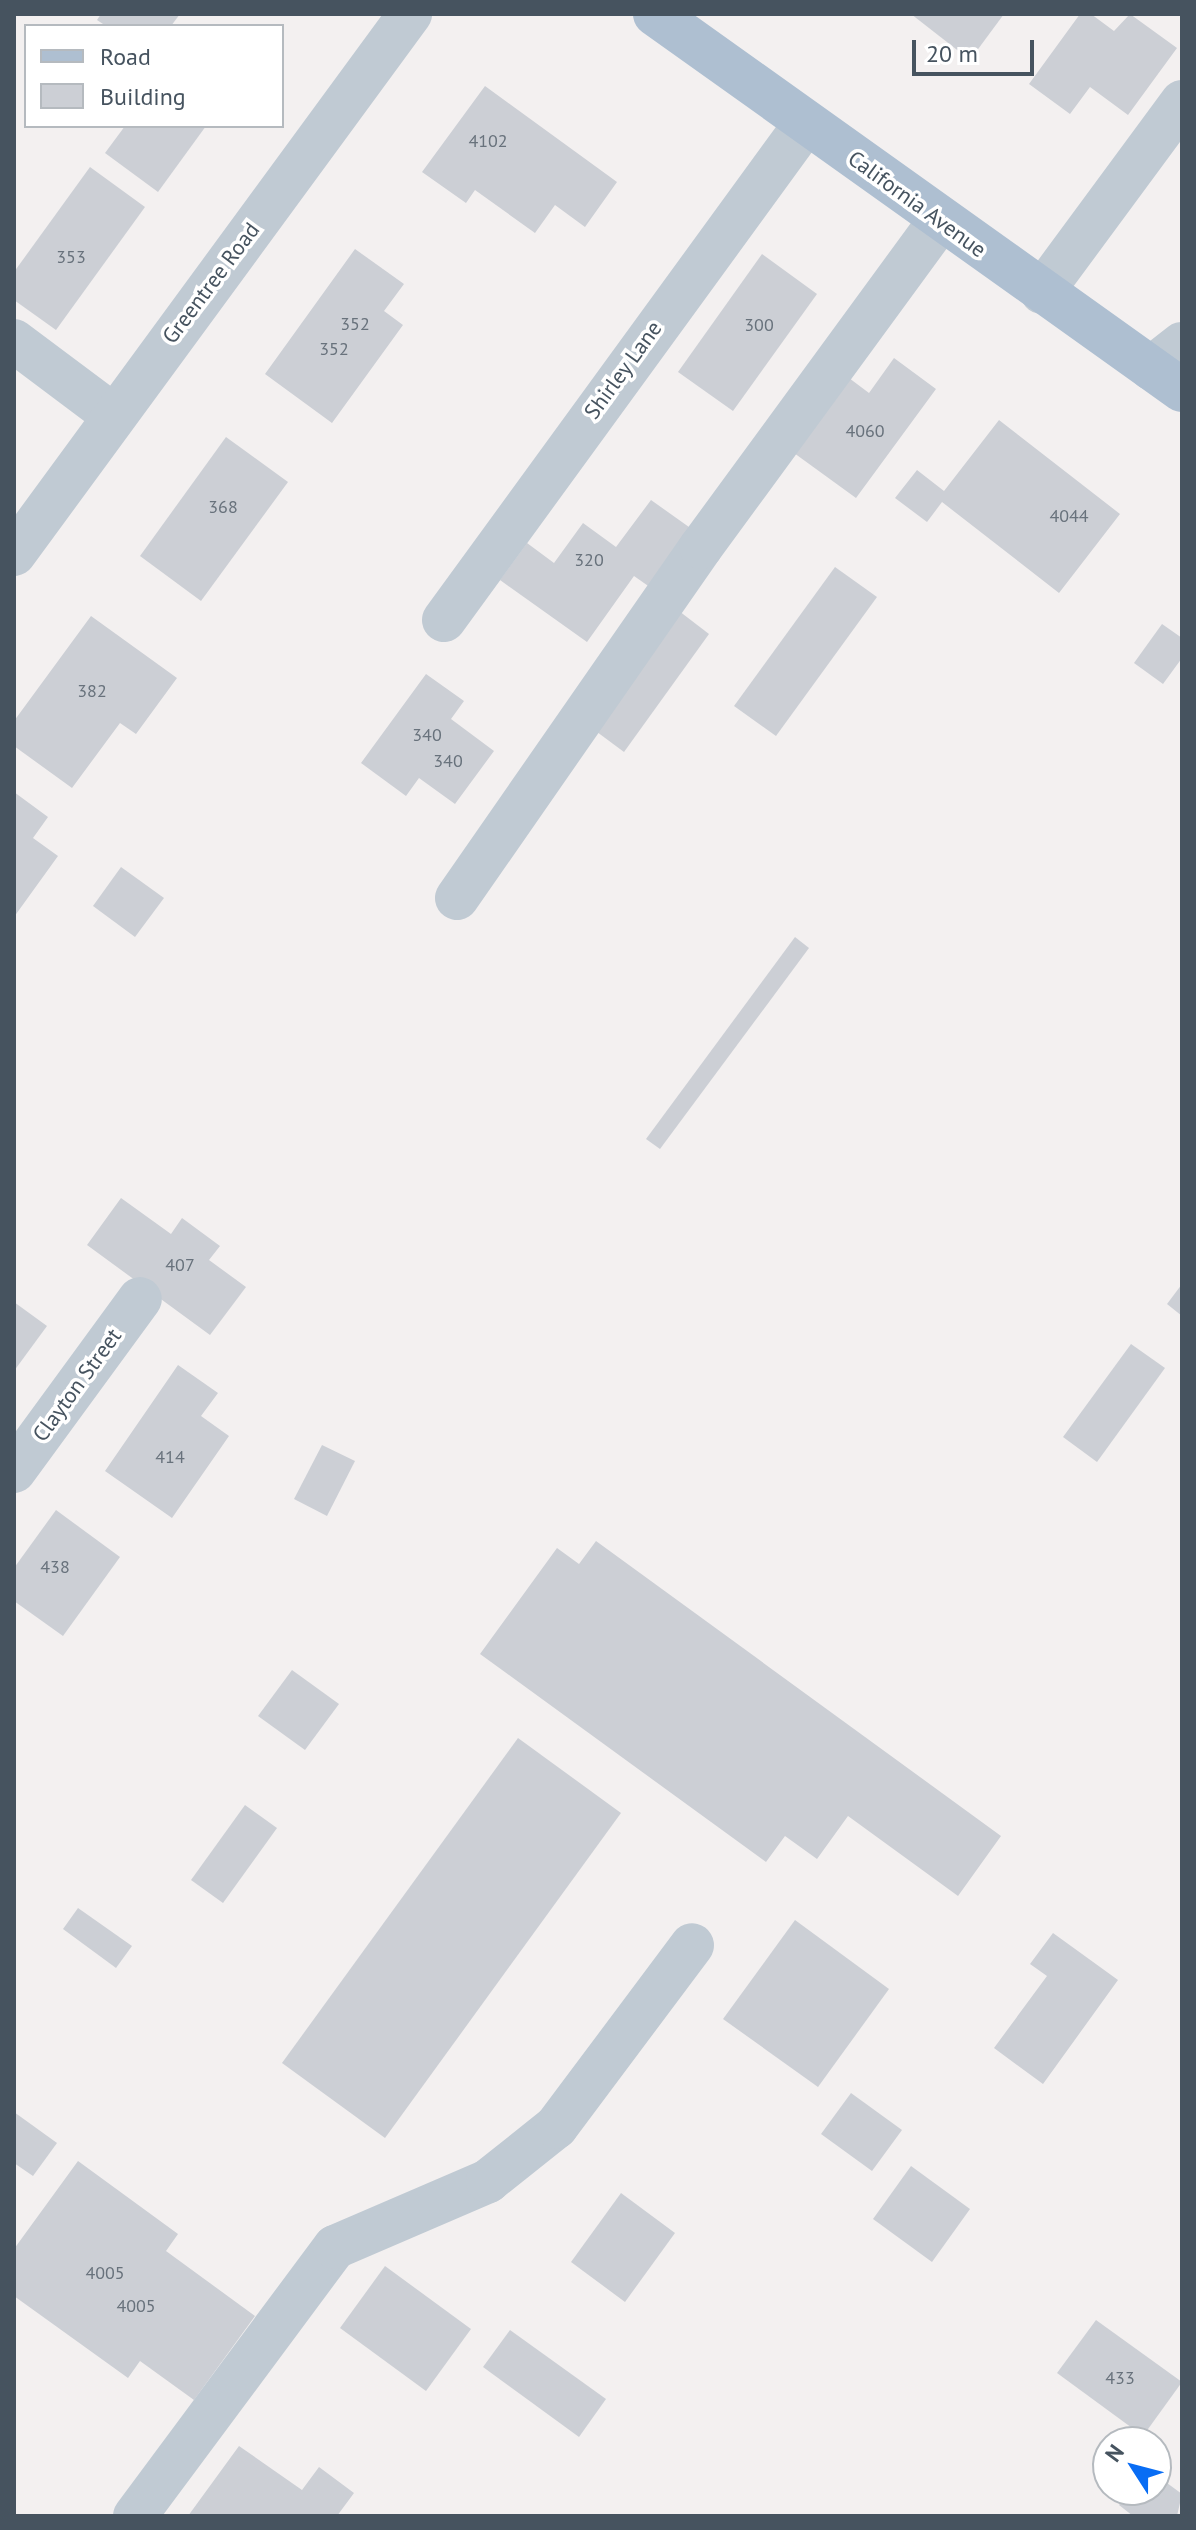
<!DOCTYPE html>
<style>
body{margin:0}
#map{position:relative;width:1196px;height:2530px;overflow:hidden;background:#f3f0f0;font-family:"PT Sans",sans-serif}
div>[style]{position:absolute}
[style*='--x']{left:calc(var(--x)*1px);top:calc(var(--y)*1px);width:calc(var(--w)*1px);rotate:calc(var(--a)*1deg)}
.building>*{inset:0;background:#cccfd5}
.minor>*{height:44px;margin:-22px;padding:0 22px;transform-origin:22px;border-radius:22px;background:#c0cad3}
.major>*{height:44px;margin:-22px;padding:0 22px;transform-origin:22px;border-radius:22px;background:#aebfd1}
span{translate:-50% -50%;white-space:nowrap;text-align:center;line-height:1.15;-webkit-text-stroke:7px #fff;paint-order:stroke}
.number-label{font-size:18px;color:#68727c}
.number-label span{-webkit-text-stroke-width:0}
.street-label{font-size:22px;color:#46535f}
.frame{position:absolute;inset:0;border:16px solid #46535f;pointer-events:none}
.legend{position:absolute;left:24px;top:24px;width:260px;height:104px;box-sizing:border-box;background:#fff;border:2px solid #b5babf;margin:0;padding:10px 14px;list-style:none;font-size:24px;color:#46535f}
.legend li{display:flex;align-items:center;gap:16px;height:40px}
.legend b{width:40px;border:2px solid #b5babf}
.north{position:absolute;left:1092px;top:2426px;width:80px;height:80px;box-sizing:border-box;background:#fff;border:2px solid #b5babf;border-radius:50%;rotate:306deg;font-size:22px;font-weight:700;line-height:32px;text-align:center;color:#46535f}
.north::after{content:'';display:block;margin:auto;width:28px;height:36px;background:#096df4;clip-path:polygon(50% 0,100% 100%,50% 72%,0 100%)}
.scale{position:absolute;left:912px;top:40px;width:122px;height:36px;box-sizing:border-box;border:4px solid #46535f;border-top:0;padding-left:10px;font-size:24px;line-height:28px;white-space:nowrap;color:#46535f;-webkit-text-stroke:6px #fff;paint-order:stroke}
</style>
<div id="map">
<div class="building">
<div style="clip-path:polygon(101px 14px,180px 14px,171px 26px,106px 26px,97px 20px)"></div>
<div style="clip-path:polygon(911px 14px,1004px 14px,970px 60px)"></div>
<div style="clip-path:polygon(1080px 14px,1091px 14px,1114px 31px,1130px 14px,1177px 48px,1128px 115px,1090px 87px,1070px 114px,1029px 84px)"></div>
<div style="clip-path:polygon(485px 86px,617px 182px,585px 227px,555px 205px,535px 233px,475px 190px,466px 203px,422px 172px)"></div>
<div style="clip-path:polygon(125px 126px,206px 126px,158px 192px,105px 153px)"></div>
<div style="clip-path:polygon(90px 167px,145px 207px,56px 330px,14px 300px,14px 272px)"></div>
<div style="clip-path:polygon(355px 249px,404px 284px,384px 311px,403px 325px,332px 423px,265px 374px)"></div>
<div style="clip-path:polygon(762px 254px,817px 294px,733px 411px,678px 372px)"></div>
<div style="clip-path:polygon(894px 358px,936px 389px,856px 498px,794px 453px,849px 378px,869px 393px)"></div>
<div style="clip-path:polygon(999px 420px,1120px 514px,1059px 593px,942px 502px,927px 522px,895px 498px,917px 470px,944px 491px)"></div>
<div style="clip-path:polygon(226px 437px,288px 482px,201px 601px,140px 556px)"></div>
<div style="clip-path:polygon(651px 500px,696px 532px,654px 590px,634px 576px,587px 642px,500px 580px,527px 543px,554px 563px,583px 523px,616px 547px)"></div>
<div style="clip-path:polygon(835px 567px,877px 597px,776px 736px,734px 706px)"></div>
<div style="clip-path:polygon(679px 611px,709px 634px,624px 752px,593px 729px)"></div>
<div style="clip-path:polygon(91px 616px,177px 678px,136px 734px,120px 723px,72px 788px,14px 746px,14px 721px)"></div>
<div style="clip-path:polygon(1162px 624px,1182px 638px,1182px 658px,1163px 684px,1134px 663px)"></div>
<div style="clip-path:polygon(426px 674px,464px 701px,451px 719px,494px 751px,455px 804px,419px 778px,406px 796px,361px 763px)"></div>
<div style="clip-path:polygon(14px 792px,48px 817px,33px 838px,58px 856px,14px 917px)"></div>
<div style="clip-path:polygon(121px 867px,164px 898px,135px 937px,93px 906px)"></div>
<div style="clip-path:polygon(795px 937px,809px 948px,660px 1149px,646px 1139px)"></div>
<div style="clip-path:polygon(121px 1198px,171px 1234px,182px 1218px,220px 1246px,209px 1260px,246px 1287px,210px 1335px,87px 1245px)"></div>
<div style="clip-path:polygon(1182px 1284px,1182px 1316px,1167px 1304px)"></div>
<div style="clip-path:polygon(14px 1302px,47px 1326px,14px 1371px)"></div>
<div style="clip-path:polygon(1131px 1344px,1165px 1368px,1097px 1462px,1063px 1437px)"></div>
<div style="clip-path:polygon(178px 1365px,218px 1393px,201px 1416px,229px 1436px,172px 1518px,105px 1471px)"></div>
<div style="clip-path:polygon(322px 1445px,355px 1461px,327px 1516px,294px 1499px)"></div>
<div style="clip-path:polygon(56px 1510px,120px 1557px,63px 1636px,14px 1601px,14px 1568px)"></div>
<div style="clip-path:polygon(596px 1541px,1001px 1836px,958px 1896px,848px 1816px,817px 1859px,785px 1836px,766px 1862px,480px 1654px,557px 1548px,579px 1564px)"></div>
<div style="clip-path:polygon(292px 1670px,339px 1704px,305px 1750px,258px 1716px)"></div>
<div style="clip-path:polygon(518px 1738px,621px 1813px,385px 2138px,282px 2063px)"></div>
<div style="clip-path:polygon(245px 1805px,277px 1828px,223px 1903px,191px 1880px)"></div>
<div style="clip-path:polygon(78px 1908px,132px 1946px,116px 1968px,63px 1929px)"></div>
<div style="clip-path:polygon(795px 1920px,889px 1989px,818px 2087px,723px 2019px)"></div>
<div style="clip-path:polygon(1053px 1933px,1118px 1980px,1043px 2084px,994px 2048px,1047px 1976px,1030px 1964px)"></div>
<div style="clip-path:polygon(851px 2093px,902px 2130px,872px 2171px,821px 2134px)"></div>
<div style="clip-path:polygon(14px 2112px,57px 2143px,33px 2176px,14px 2163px)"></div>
<div style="clip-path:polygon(78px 2161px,178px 2234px,166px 2251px,255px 2316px,194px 2400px,140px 2361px,128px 2378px,14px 2296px,14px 2249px)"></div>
<div style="clip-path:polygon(911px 2166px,970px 2209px,932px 2262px,873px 2219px)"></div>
<div style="clip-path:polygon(621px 2193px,675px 2233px,625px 2302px,571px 2262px)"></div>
<div style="clip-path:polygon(385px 2266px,471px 2329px,426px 2391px,340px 2328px)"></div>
<div style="clip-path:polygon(1096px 2320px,1182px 2382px,1143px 2436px,1057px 2373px)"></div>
<div style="clip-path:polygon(510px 2330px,606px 2399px,579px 2437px,483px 2367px)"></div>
<div style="clip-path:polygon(239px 2446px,302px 2490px,319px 2467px,354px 2493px,337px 2516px,188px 2516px)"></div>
<div style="clip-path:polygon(1156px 2475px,1182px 2494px,1177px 2516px,1133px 2516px,1119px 2505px,1130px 2490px,1156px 2490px)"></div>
</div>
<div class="minor">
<div style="--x:1042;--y:292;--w:236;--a:-53.6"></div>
<div style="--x:14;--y:341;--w:124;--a:36.8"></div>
<div style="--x:1151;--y:368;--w:39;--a:-38"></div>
<div style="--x:14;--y:554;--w:670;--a:-53.75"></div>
<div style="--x:444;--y:620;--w:615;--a:-53.93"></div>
<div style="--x:457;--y:898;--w:427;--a:-55.2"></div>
<div style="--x:701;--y:547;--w:404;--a:-53.8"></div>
<div style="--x:14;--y:1471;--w:213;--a:-53.8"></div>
<div style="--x:135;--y:2516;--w:335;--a:-53.4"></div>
<div style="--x:335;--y:2247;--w:167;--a:-23.3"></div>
<div style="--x:488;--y:2181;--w:87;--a:-38.5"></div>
<div style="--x:556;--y:2127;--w:227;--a:-53.2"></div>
</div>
<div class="major">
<div style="--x:655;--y:14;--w:647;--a:35.51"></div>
</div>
<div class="number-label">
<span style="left:488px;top:141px">4102</span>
<span style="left:71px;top:257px">353</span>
<span style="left:355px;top:324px">352</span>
<span style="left:759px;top:325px">300</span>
<span style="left:334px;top:349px">352</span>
<span style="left:865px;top:431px">4060</span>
<span style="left:223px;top:507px">368</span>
<span style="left:1069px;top:516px">4044</span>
<span style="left:589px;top:560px">320</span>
<span style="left:92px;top:691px">382</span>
<span style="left:427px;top:735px">340</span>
<span style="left:448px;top:761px">340</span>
<span style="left:180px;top:1265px">407</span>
<span style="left:170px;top:1457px">414</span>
<span style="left:55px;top:1567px">438</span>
<span style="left:105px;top:2273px">4005</span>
<span style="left:136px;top:2306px">4005</span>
<span style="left:1120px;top:2378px">433</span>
</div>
<div class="street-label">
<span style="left:917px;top:204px;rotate:36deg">California Avenue</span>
<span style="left:211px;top:283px;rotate:-53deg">Greentree Road</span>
<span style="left:623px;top:370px;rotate:-54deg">Shirley Lane</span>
<span style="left:77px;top:1385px;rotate:-54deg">Clayton Street</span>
</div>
<div class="frame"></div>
<ul class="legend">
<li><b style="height:10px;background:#aebfd1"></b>Road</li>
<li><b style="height:22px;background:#cccfd5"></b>Building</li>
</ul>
<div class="north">N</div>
<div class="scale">20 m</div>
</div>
